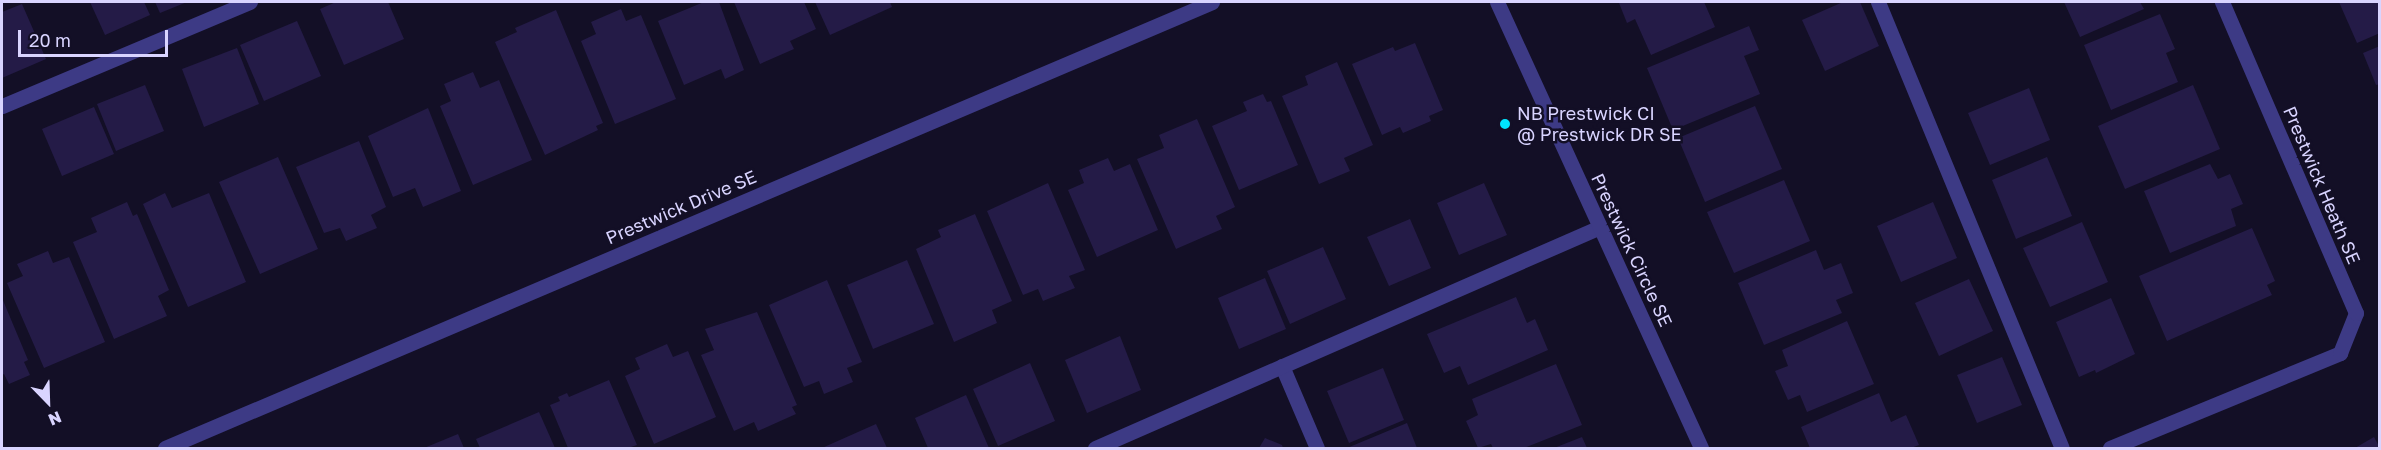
<!DOCTYPE html>
<style>
body{margin:0}
#map{position:relative;width:2381px;height:450px;overflow:hidden;background:#130f26;font-family:"Golos Text",sans-serif}
div>[style]{position:absolute}
[style*='--x']{left:calc(var(--x)*1px);top:calc(var(--y)*1px);width:calc(var(--w)*1px);rotate:calc(var(--a)*1deg)}
.building>*{inset:0;background:#241b47}
.service>*{height:15px;margin:-7.5px;padding:0 7.5px;transform-origin:7.5px;border-radius:7.5px;background:#3d3a85}
.minor>*{height:15px;margin:-7.5px;padding:0 7.5px;transform-origin:7.5px;border-radius:7.5px;background:#3d3a85}
.tertiary>*{height:15px;margin:-7.5px;padding:0 7.5px;transform-origin:7.5px;border-radius:7.5px;background:#3d3a85}
.dots>*{width:16px;height:16px;translate:-50% -50%;box-sizing:border-box;border:3px solid #130f26;border-radius:50%}
span{translate:-50% -50%;white-space:nowrap;text-align:center;line-height:1.15;-webkit-text-stroke:5px #130f26;paint-order:stroke}
.poi-label{font-size:18px;color:#d9d4ff}
.left{translate:0 -50%;text-align:left}
.street-label{font-size:18px;color:#d9d4ff}
.frame{position:absolute;inset:0;border:3px solid #d9d4ff;pointer-events:none}
.north{position:absolute;left:18px;top:372px;width:60px;height:60px;-webkit-text-stroke:4px #130f26;paint-order:stroke;rotate:157deg;font-size:16px;font-weight:700;line-height:24px;text-align:center;color:#d9d4ff}
.north::after{content:'';display:block;margin:auto;width:21px;height:27px;background:#d9d4ff;clip-path:polygon(50% 0,100% 100%,50% 72%,0 100%)}
.scale{position:absolute;left:18px;top:30px;width:150px;height:27px;box-sizing:border-box;border:3px solid #d9d4ff;border-top:0;padding-left:8px;font-size:18px;line-height:21px;white-space:nowrap;color:#d9d4ff;-webkit-text-stroke:4px #130f26;paint-order:stroke}
</style>
<div id="map">
<div class="building">
<div style="clip-path:polygon(90px 2px,144px 2px,150px 15px,105px 35px)"></div>
<div style="clip-path:polygon(155px 2px,187px 2px,160px 13px)"></div>
<div style="clip-path:polygon(336px 2px,388px 2px,404px 39px,344px 65px,320px 9px)"></div>
<div style="clip-path:polygon(704px 2px,719px 2px,744px 70px,725px 79px,721px 69px,684px 85px,658px 21px)"></div>
<div style="clip-path:polygon(734px 2px,804px 2px,816px 29px,790px 41px,794px 49px,760px 64px)"></div>
<div style="clip-path:polygon(815px 2px,890px 2px,892px 7px,830px 35px)"></div>
<div style="clip-path:polygon(1704px 2px,1715px 27px,1651px 55px,1635px 19px,1627px 23px,1619px 3px)"></div>
<div style="clip-path:polygon(1843px 2px,1860px 2px,1879px 46px,1825px 71px,1802px 20px)"></div>
<div style="clip-path:polygon(2064px 2px,2140px 2px,2144px 9px,2080px 37px)"></div>
<div style="clip-path:polygon(2339px 2px,2380px 2px,2380px 33px,2357px 43px)"></div>
<div style="clip-path:polygon(22px 4px,46px 59px,2px 78px,2px 12px)"></div>
<div style="clip-path:polygon(621px 9px,626px 21px,641px 15px,676px 99px,615px 124px,581px 41px,596px 34px,591px 22px)"></div>
<div style="clip-path:polygon(556px 10px,603px 123px,596px 126px,598px 130px,545px 155px,495px 42px,517px 32px,515px 28px)"></div>
<div style="clip-path:polygon(2160px 14px,2175px 49px,2166px 53px,2178px 82px,2111px 110px,2084px 45px)"></div>
<div style="clip-path:polygon(297px 21px,321px 76px,264px 101px,240px 45px)"></div>
<div style="clip-path:polygon(1749px 26px,1759px 50px,1744px 56px,1760px 94px,1673px 130px,1647px 68px)"></div>
<div style="clip-path:polygon(1415px 43px,1443px 110px,1429px 116px,1431px 121px,1403px 133px,1400px 127px,1382px 135px,1352px 64px,1393px 47px,1395px 51px)"></div>
<div style="clip-path:polygon(2380px 46px,2380px 84px,2376px 85px,2363px 53px)"></div>
<div style="clip-path:polygon(237px 48px,259px 104px,204px 127px,182px 69px)"></div>
<div style="clip-path:polygon(1337px 62px,1373px 145px,1344px 158px,1350px 171px,1319px 184px,1282px 96px,1308px 85px,1305px 76px)"></div>
<div style="clip-path:polygon(473px 72px,480px 88px,499px 80px,532px 160px,473px 185px,440px 106px,451px 101px,444px 84px)"></div>
<div style="clip-path:polygon(145px 85px,164px 131px,116px 151px,97px 104px)"></div>
<div style="clip-path:polygon(2193px 85px,2220px 149px,2125px 189px,2098px 126px)"></div>
<div style="clip-path:polygon(2029px 88px,2050px 140px,1990px 165px,1968px 113px)"></div>
<div style="clip-path:polygon(1263px 94px,1267px 102px,1271px 101px,1298px 165px,1239px 190px,1212px 126px,1247px 111px,1243px 102px)"></div>
<div style="clip-path:polygon(1755px 106px,1782px 169px,1705px 202px,1678px 138px)"></div>
<div style="clip-path:polygon(94px 107px,114px 154px,62px 176px,42px 129px)"></div>
<div style="clip-path:polygon(428px 108px,461px 191px,423px 207px,415px 188px,393px 197px,368px 136px)"></div>
<div style="clip-path:polygon(1197px 119px,1235px 207px,1216px 216px,1222px 229px,1176px 249px,1137px 159px,1164px 148px,1159px 135px)"></div>
<div style="clip-path:polygon(359px 141px,386px 207px,371px 215px,377px 228px,346px 241px,340px 228px,324px 233px,296px 167px)"></div>
<div style="clip-path:polygon(278px 157px,318px 249px,260px 274px,219px 182px)"></div>
<div style="clip-path:polygon(2047px 157px,2072px 216px,2016px 239px,1992px 180px)"></div>
<div style="clip-path:polygon(1108px 158px,1114px 171px,1130px 164px,1158px 230px,1097px 257px,1068px 190px,1084px 183px,1079px 170px)"></div>
<div style="clip-path:polygon(2210px 164px,2218px 179px,2230px 174px,2243px 204px,2231px 209px,2236px 226px,2170px 253px,2144px 191px)"></div>
<div style="clip-path:polygon(1784px 180px,1810px 241px,1734px 273px,1707px 212px)"></div>
<div style="clip-path:polygon(1048px 183px,1085px 270px,1069px 276px,1075px 288px,1043px 301px,1038px 289px,1023px 295px,987px 211px)"></div>
<div style="clip-path:polygon(1484px 183px,1507px 235px,1459px 255px,1437px 203px)"></div>
<div style="clip-path:polygon(165px 193px,172px 208px,209px 193px,246px 282px,188px 307px,143px 204px)"></div>
<div style="clip-path:polygon(127px 202px,133px 216px,137px 214px,169px 290px,158px 296px,167px 316px,114px 339px,73px 242px,97px 232px,91px 218px)"></div>
<div style="clip-path:polygon(1933px 202px,1957px 258px,1901px 282px,1877px 226px)"></div>
<div style="clip-path:polygon(975px 214px,1012px 301px,992px 310px,997px 323px,954px 342px,916px 249px,941px 237px,938px 230px)"></div>
<div style="clip-path:polygon(1410px 219px,1431px 268px,1389px 286px,1367px 237px)"></div>
<div style="clip-path:polygon(2082px 222px,2108px 282px,2050px 307px,2023px 248px)"></div>
<div style="clip-path:polygon(2252px 228px,2275px 281px,2267px 285px,2272px 295px,2167px 341px,2139px 276px)"></div>
<div style="clip-path:polygon(1323px 247px,1346px 299px,1290px 324px,1267px 271px)"></div>
<div style="clip-path:polygon(1816px 250px,1824px 270px,1841px 263px,1853px 293px,1836px 300px,1842px 313px,1764px 345px,1738px 283px)"></div>
<div style="clip-path:polygon(48px 251px,53px 263px,69px 257px,105px 342px,44px 368px,7px 283px,23px 276px,17px 264px)"></div>
<div style="clip-path:polygon(907px 260px,934px 324px,873px 349px,847px 285px)"></div>
<div style="clip-path:polygon(1265px 278px,1286px 329px,1239px 349px,1218px 298px)"></div>
<div style="clip-path:polygon(1969px 279px,1993px 331px,1939px 356px,1915px 303px)"></div>
<div style="clip-path:polygon(827px 280px,862px 362px,847px 368px,853px 382px,824px 394px,819px 381px,804px 387px,769px 305px)"></div>
<div style="clip-path:polygon(1516px 297px,1527px 323px,1535px 319px,1548px 350px,1468px 385px,1460px 366px,1444px 373px,1427px 334px)"></div>
<div style="clip-path:polygon(2px 298px,28px 360px,24px 362px,30px 375px,9px 384px,4px 374px,2px 375px)"></div>
<div style="clip-path:polygon(2111px 298px,2135px 354px,2096px 373px,2095px 370px,2079px 377px,2056px 322px)"></div>
<div style="clip-path:polygon(757px 312px,797px 405px,792px 407px,796px 414px,758px 431px,754px 422px,734px 431px,701px 355px,714px 350px,705px 329px)"></div>
<div style="clip-path:polygon(1847px 321px,1874px 384px,1807px 412px,1800px 395px,1788px 400px,1775px 371px,1788px 366px,1782px 350px)"></div>
<div style="clip-path:polygon(1120px 336px,1141px 390px,1087px 413px,1065px 360px)"></div>
<div style="clip-path:polygon(667px 344px,673px 357px,688px 351px,716px 417px,654px 444px,625px 376px,640px 369px,635px 358px)"></div>
<div style="clip-path:polygon(2002px 357px,2022px 405px,1977px 423px,1957px 375px)"></div>
<div style="clip-path:polygon(1030px 363px,1055px 421px,998px 446px,973px 389px)"></div>
<div style="clip-path:polygon(1556px 364px,1582px 425px,1524px 448px,1493px 448px,1491px 444px,1478px 448px,1466px 421px,1478px 415px,1472px 399px)"></div>
<div style="clip-path:polygon(1383px 368px,1404px 420px,1349px 443px,1327px 391px)"></div>
<div style="clip-path:polygon(609px 380px,637px 445px,628px 448px,568px 448px,550px 405px,560px 401px,558px 397px,567px 393px,569px 397px)"></div>
<div style="clip-path:polygon(1879px 393px,1891px 422px,1906px 415px,1919px 445px,1911px 448px,1810px 448px,1801px 427px)"></div>
<div style="clip-path:polygon(966px 395px,989px 448px,928px 448px,915px 418px)"></div>
<div style="clip-path:polygon(539px 412px,555px 448px,480px 448px,476px 439px)"></div>
<div style="clip-path:polygon(1407px 423px,1417px 448px,1347px 448px)"></div>
<div style="clip-path:polygon(876px 424px,887px 448px,822px 448px)"></div>
<div style="clip-path:polygon(458px 434px,464px 448px,424px 448px)"></div>
<div style="clip-path:polygon(1582px 437px,1587px 448px,1554px 448px)"></div>
<div style="clip-path:polygon(2374px 437px,2380px 448px,2355px 448px)"></div>
<div style="clip-path:polygon(1265px 438px,1282px 445px,1283px 448px,1259px 448px)"></div>
</div>
<div class="service">
<div style="--x:1878;--y:2;--w:482;--a:67.6"></div>
<div style="--x:2;--y:106;--w:269;--a:-22.8"></div>
<div style="--x:1282;--y:366;--w:89;--a:66.9"></div>
<div style="--x:1095;--y:448;--w:551;--a:-23.64"></div>
</div>
<div class="minor">
<div style="--x:165;--y:448;--w:1138;--a:-23.07"></div>
<div style="--x:2110;--y:448;--w:249;--a:-22.4"></div>
<div style="--x:2340;--y:353;--w:43;--a:-68.2"></div>
<div style="--x:2356;--y:313;--w:339;--a:-113.3"></div>
</div>
<div class="tertiary">
<div style="--x:1497;--y:2;--w:490;--a:65.4"></div>
</div>
<div class="dots">
<div style="left:1505px;top:124px;background:#00e5ff"></div>
</div>
<div class="poi-label">
<span class="left" style="left:1517px;top:124px">NB Prestwick CI<br>@ Prestwick DR SE</span>
</div>
<div class="street-label">
<span style="left:2322px;top:185px;rotate:67deg">Prestwick Heath SE</span>
<span style="left:681px;top:207px;rotate:-23deg">Prestwick Drive SE</span>
<span style="left:1632px;top:250px;rotate:65deg">Prestwick Circle SE</span>
</div>
<div class="frame"></div>
<div class="north">N</div>
<div class="scale">20 m</div>
</div>
